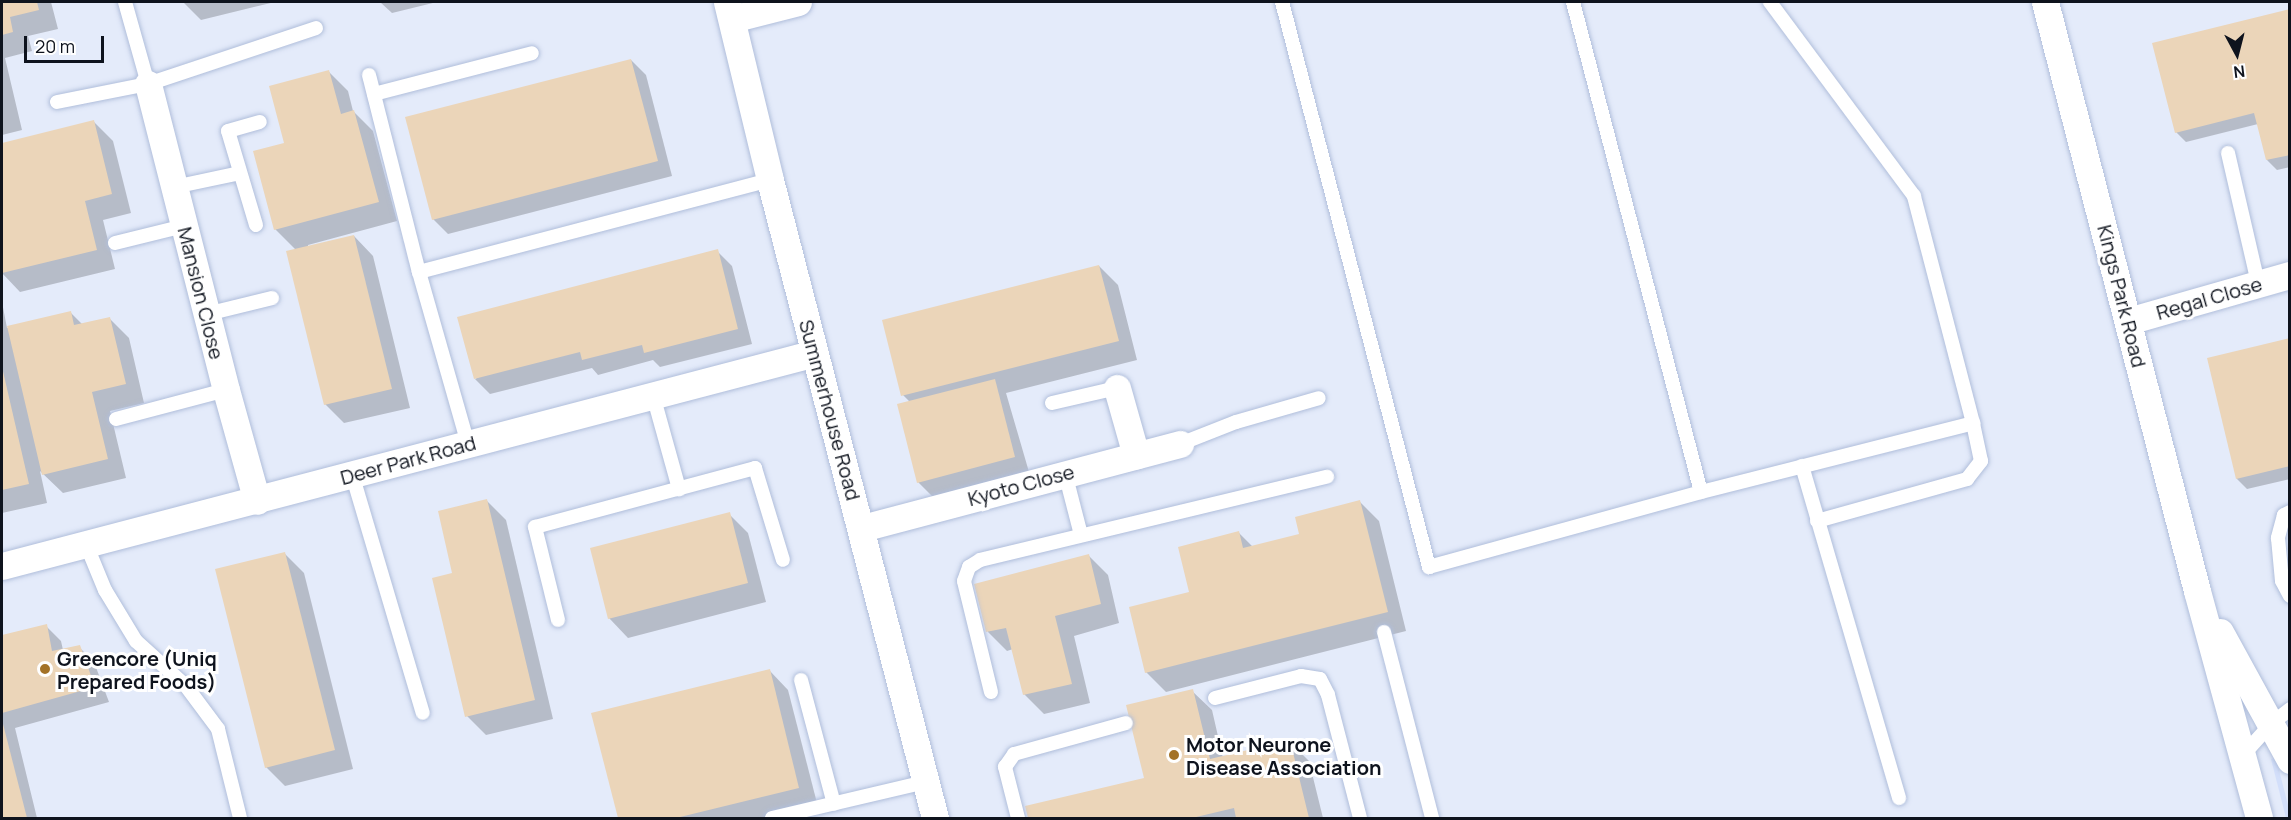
<!DOCTYPE html>
<style>
body{margin:0}
#map{position:relative;width:2291px;height:820px;overflow:hidden;background:#f4f7fd;font-family:Manrope,sans-serif}
div>[style]{position:absolute}
[style*='--x']{left:calc(var(--x)*1px);top:calc(var(--y)*1px);width:calc(var(--w)*1px);rotate:calc(var(--a)*1deg)}
.built>*{inset:0;background:#e4ebfa}
.green>*{inset:0;background:#d3dffa}
.shadow>*{inset:0;background:#0003}
.building>*{inset:0;background:#ebd5b9}
.roads{filter:drop-shadow(0 0 2px #b0bedb) drop-shadow(0 0 2px #b0bedb)}
.lane>*{height:14px;margin:-7px;padding:0 7px;transform-origin:7px;border-radius:7px;background:#fff}
.street>*{height:27px;margin:-13.5px;padding:0 13.5px;transform-origin:13.5px;border-radius:13.5px;background:#fff}
.dots>*{width:16px;height:16px;translate:-50% -50%;box-sizing:border-box;border:3px solid #fff;border-radius:50%}
span{translate:-50% -50%;white-space:nowrap;text-align:center;line-height:1.15;-webkit-text-stroke:6px #fff;paint-order:stroke}
.street-label{font-size:20px;color:#0e131d}
.poi-label{font-size:20px;color:#0e131d;font-weight:700}
.left{translate:0 -50%;text-align:left}
.frame{position:absolute;inset:0;border:3px solid #0e131d;pointer-events:none}
.north{position:absolute;left:2207px;top:24px;width:60px;height:60px;-webkit-text-stroke:4px #fff;paint-order:stroke;rotate:173deg;font-size:16px;font-weight:700;line-height:24px;text-align:center;color:#0e131d}
.north::after{content:'';display:block;margin:auto;width:21px;height:27px;background:#0e131d;clip-path:polygon(50% 0,100% 100%,50% 72%,0 100%)}
.scale{position:absolute;left:24px;top:36px;width:80px;height:27px;box-sizing:border-box;border:3px solid #0e131d;border-top:0;padding-left:8px;font-size:18px;line-height:21px;white-space:nowrap;color:#0e131d;-webkit-text-stroke:4px #fff;paint-order:stroke}
</style>
<div id="map">
<div class="built">
<div style="clip-path:polygon(2px 2px,2289px 2px,2289px 818px,2px 818px)"></div>
</div>
<div class="green">
<div style="clip-path:polygon(2276px 758px,2289px 809px,2289px 818px,2286px 818px,2271px 759px)"></div>
</div>
<div class="shadow">
<div style="clip-path:polygon(2px 2px,51px 2px,58px 29px,28px 36px,32px 51px,5px 58px,22px 130px,2px 135px)"></div>
<div style="clip-path:polygon(183px 2px,275px 2px,201px 20px)"></div>
<div style="clip-path:polygon(380px 2px,437px 2px,392px 13px)"></div>
<div style="clip-path:polygon(2290px 10px,2290px 167px,2277px 170px,2267px 160px,2258px 124px,2186px 142px,2176px 132px)"></div>
<div style="clip-path:polygon(631px 60px,646px 75px,672px 176px,448px 234px,433px 219px)"></div>
<div style="clip-path:polygon(329px 72px,348px 91px,353px 111px,373px 131px,397px 221px,308px 245px,308px 247px,354px 236px,373px 256px,410px 408px,344px 423px,325px 404px,296px 250px,275px 229px,286px 144px)"></div>
<div style="clip-path:polygon(94px 122px,113px 141px,131px 213px,103px 220px,115px 269px,20px 292px,2px 273px,2px 145px)"></div>
<div style="clip-path:polygon(717px 251px,732px 266px,752px 344px,660px 367px,653px 360px,598px 375px,592px 368px,490px 394px,475px 379px)"></div>
<div style="clip-path:polygon(1099px 266px,1118px 285px,1137px 360px,1006px 393px,1029px 472px,933px 497px,918px 482px,910px 402px,903px 395px)"></div>
<div style="clip-path:polygon(2px 302px,7px 328px,71px 313px,83px 325px,110px 319px,129px 338px,144px 403px,110px 411px,126px 478px,63px 493px,40px 471px,47px 503px,2px 513px)"></div>
<div style="clip-path:polygon(2290px 340px,2290px 479px,2247px 489px,2237px 479px,2208px 359px)"></div>
<div style="clip-path:polygon(487px 501px,506px 520px,553px 719px,486px 735px,467px 716px,454px 574px)"></div>
<div style="clip-path:polygon(1360px 502px,1379px 521px,1406px 631px,1166px 692px,1146px 672px,1191px 593px,1239px 533px,1253px 547px,1301px 535px)"></div>
<div style="clip-path:polygon(729px 514px,748px 533px,766px 602px,628px 638px,609px 618px)"></div>
<div style="clip-path:polygon(284px 553px,304px 573px,353px 769px,285px 786px,266px 767px)"></div>
<div style="clip-path:polygon(1089px 556px,1108px 575px,1119px 623px,1074px 636px,1090px 703px,1044px 714px,1024px 694px,1013px 649px,1007px 651px,988px 632px,976px 585px)"></div>
<div style="clip-path:polygon(46px 626px,61px 641px,63px 650px,79px 647px,94px 662px,109px 702px,15px 728px,37px 818px,2px 818px,2px 636px)"></div>
<div style="clip-path:polygon(769px 670px,788px 690px,818px 807px,771px 818px,619px 818px,593px 714px)"></div>
<div style="clip-path:polygon(1192px 691px,1212px 710px,1223px 758px,1290px 742px,1309px 761px,1323px 818px,1030px 818px,1027px 807px,1146px 779px)"></div>
</div>
<div class="building">
<div style="clip-path:polygon(2px 2px,37px 2px,39px 10px,10px 17px,13px 32px,2px 35px)"></div>
<div style="clip-path:polygon(2290px 9px,2290px 155px,2266px 160px,2254px 113px,2175px 133px,2152px 43px)"></div>
<div style="clip-path:polygon(631px 59px,658px 161px,432px 220px,405px 117px)"></div>
<div style="clip-path:polygon(329px 70px,341px 114px,354px 110px,379px 202px,274px 230px,253px 151px,284px 143px,269px 86px)"></div>
<div style="clip-path:polygon(94px 120px,112px 194px,85px 201px,97px 250px,2px 273px,2px 143px)"></div>
<div style="clip-path:polygon(354px 235px,392px 389px,324px 405px,286px 251px)"></div>
<div style="clip-path:polygon(718px 249px,738px 329px,644px 353px,642px 345px,582px 360px,580px 352px,474px 379px,457px 317px)"></div>
<div style="clip-path:polygon(1099px 265px,1119px 341px,901px 396px,882px 320px)"></div>
<div style="clip-path:polygon(71px 311px,74px 325px,110px 317px,126px 384px,92px 392px,108px 459px,42px 475px,7px 326px)"></div>
<div style="clip-path:polygon(2290px 338px,2290px 466px,2236px 479px,2207px 358px)"></div>
<div style="clip-path:polygon(2px 367px,29px 484px,2px 490px)"></div>
<div style="clip-path:polygon(995px 379px,1015px 457px,917px 483px,897px 404px)"></div>
<div style="clip-path:polygon(487px 499px,535px 700px,465px 717px,432px 578px,452px 573px,438px 511px)"></div>
<div style="clip-path:polygon(1360px 500px,1388px 612px,1145px 673px,1129px 607px,1189px 592px,1178px 547px,1239px 531px,1243px 548px,1299px 534px,1295px 517px)"></div>
<div style="clip-path:polygon(730px 512px,748px 583px,608px 619px,590px 548px)"></div>
<div style="clip-path:polygon(285px 552px,335px 750px,265px 768px,215px 569px)"></div>
<div style="clip-path:polygon(1089px 554px,1101px 604px,1055px 616px,1072px 684px,1023px 695px,1006px 628px,986px 632px,974px 584px)"></div>
<div style="clip-path:polygon(47px 624px,52px 651px,80px 645px,95px 687px,2px 713px,2px 635px)"></div>
<div style="clip-path:polygon(770px 669px,799px 788px,676px 818px,618px 818px,591px 713px)"></div>
<div style="clip-path:polygon(1193px 689px,1210px 759px,1290px 740px,1309px 818px,1236px 818px,1234px 808px,1192px 818px,1028px 818px,1025px 806px,1144px 778px,1126px 705px)"></div>
<div style="clip-path:polygon(2px 720px,27px 818px,2px 818px)"></div>
</div>
<div class="roads">
<div class="lane">
<div style="--x:125;--y:2;--w:85;--a:74.3"></div>
<div style="--x:1282;--y:2;--w:584;--a:75.42"></div>
<div style="--x:1429;--y:567;--w:282;--a:-15.4"></div>
<div style="--x:1701;--y:492;--w:281;--a:-14.2"></div>
<div style="--x:1973;--y:423;--w:235;--a:-104.6"></div>
<div style="--x:1914;--y:196;--w:242;--a:-126.6"></div>
<div style="--x:1573;--y:2;--w:506;--a:75.36"></div>
<div style="--x:369;--y:75;--w:203;--a:75.8"></div>
<div style="--x:419;--y:272;--w:179;--a:74.1"></div>
<div style="--x:374;--y:94;--w:163;--a:-14.5"></div>
<div style="--x:57;--y:102;--w:93;--a:-11.2"></div>
<div style="--x:148;--y:84;--w:177;--a:-18.4"></div>
<div style="--x:2228;--y:153;--w:133;--a:77"></div>
<div style="--x:174;--y:187;--w:67;--a:-12"></div>
<div style="--x:256;--y:225;--w:98;--a:-106.6"></div>
<div style="--x:228;--y:131;--w:33;--a:-16"></div>
<div style="--x:115;--y:243;--w:71;--a:-13.8"></div>
<div style="--x:419;--y:272;--w:363;--a:-14.7"></div>
<div style="--x:207;--y:314;--w:67;--a:-13.8"></div>
<div style="--x:653;--y:395;--w:98;--a:74.5"></div>
<div style="--x:1052;--y:403;--w:67;--a:-13"></div>
<div style="--x:116;--y:419;--w:114;--a:-14.8"></div>
<div style="--x:1180;--y:444;--w:60;--a:-21.4"></div>
<div style="--x:1236;--y:422;--w:86;--a:-16.1"></div>
<div style="--x:1802;--y:466;--w:346;--a:73.7"></div>
<div style="--x:1065;--y:473;--w:64;--a:75.5"></div>
<div style="--x:352;--y:474;--w:249;--a:73.5"></div>
<div style="--x:2290;--y:512;--w:7;--a:153"></div>
<div style="--x:2284;--y:515;--w:24;--a:105"></div>
<div style="--x:2278;--y:538;--w:43;--a:84.7"></div>
<div style="--x:2282;--y:581;--w:17;--a:62"></div>
<div style="--x:1817;--y:521;--w:156;--a:-15.6"></div>
<div style="--x:1967;--y:479;--w:23;--a:-52"></div>
<div style="--x:1981;--y:461;--w:39;--a:-102"></div>
<div style="--x:86;--y:544;--w:50;--a:67.6"></div>
<div style="--x:105;--y:590;--w:60;--a:58.7"></div>
<div style="--x:136;--y:641;--w:67;--a:42"></div>
<div style="--x:186;--y:686;--w:54;--a:53.3"></div>
<div style="--x:218;--y:729;--w:92;--a:76.1"></div>
<div style="--x:558;--y:620;--w:96;--a:-103.9"></div>
<div style="--x:535;--y:527;--w:228;--a:-15"></div>
<div style="--x:755;--y:468;--w:96;--a:73.1"></div>
<div style="--x:1384;--y:632;--w:192;--a:75.5"></div>
<div style="--x:801;--y:680;--w:128;--a:75.1"></div>
<div style="--x:991;--y:692;--w:114;--a:-103.7"></div>
<div style="--x:964;--y:581;--w:15;--a:-70"></div>
<div style="--x:969;--y:567;--w:13;--a:-32"></div>
<div style="--x:980;--y:560;--w:357;--a:-13.5"></div>
<div style="--x:1215;--y:698;--w:89;--a:-14.3"></div>
<div style="--x:1301;--y:676;--w:19;--a:9"></div>
<div style="--x:1320;--y:679;--w:18;--a:63"></div>
<div style="--x:1328;--y:695;--w:127;--a:75.4"></div>
<div style="--x:2243;--y:755;--w:42;--a:-47.9"></div>
<div style="--x:2271;--y:724;--w:24;--a:-38"></div>
<div style="--x:772;--y:818;--w:158;--a:-13.2"></div>
<div style="--x:1018;--y:818;--w:53;--a:-104.3"></div>
<div style="--x:1005;--y:767;--w:16;--a:-55"></div>
<div style="--x:1014;--y:754;--w:116;--a:-15.5"></div>
</div>
<div class="street">
<div style="--x:727;--y:2;--w:183;--a:76.4"></div>
<div style="--x:770;--y:180;--w:659;--a:75.5"></div>
<div style="--x:2045;--y:2;--w:608;--a:75.53"></div>
<div style="--x:2197;--y:591;--w:235;--a:74.7"></div>
<div style="--x:732;--y:19;--w:68;--a:-14.4"></div>
<div style="--x:148;--y:84;--w:316;--a:75.7"></div>
<div style="--x:226;--y:390;--w:115;--a:74.4"></div>
<div style="--x:2128;--y:321;--w:168;--a:-15.9"></div>
<div style="--x:1117;--y:388;--w:70;--a:74.2"></div>
<div style="--x:862;--y:528;--w:329;--a:-14.8"></div>
<div style="--x:2;--y:566;--w:840;--a:-14.68"></div>
<div style="--x:2220;--y:632;--w:146;--a:61.3"></div>
</div>
</div>
<div class="dots">
<div style="left:45px;top:669px;background:#a37227"></div>
<div style="left:1174px;top:755px;background:#a37227"></div>
</div>
<div class="street-label">
<span style="left:201px;top:293px;rotate:76deg">Mansion Close</span>
<span style="left:2122px;top:296px;rotate:76deg">Kings Park Road</span>
<span style="left:2209px;top:298px;rotate:-16deg">Regal Close</span>
<span style="left:830px;top:410px;rotate:75deg">Summerhouse Road</span>
<span style="left:408px;top:460px;rotate:-15deg">Deer Park Road</span>
<span style="left:1021px;top:485px;rotate:-15deg">Kyoto Close</span>
</div>
<div class="poi-label">
<span class="left" style="left:57px;top:670px">Greencore (Uniq<br>Prepared Foods)</span>
<span class="left" style="left:1186px;top:756px">Motor Neurone<br>Disease Association</span>
</div>
<div class="frame"></div>
<div class="north">N</div>
<div class="scale">20 m</div>
</div>
